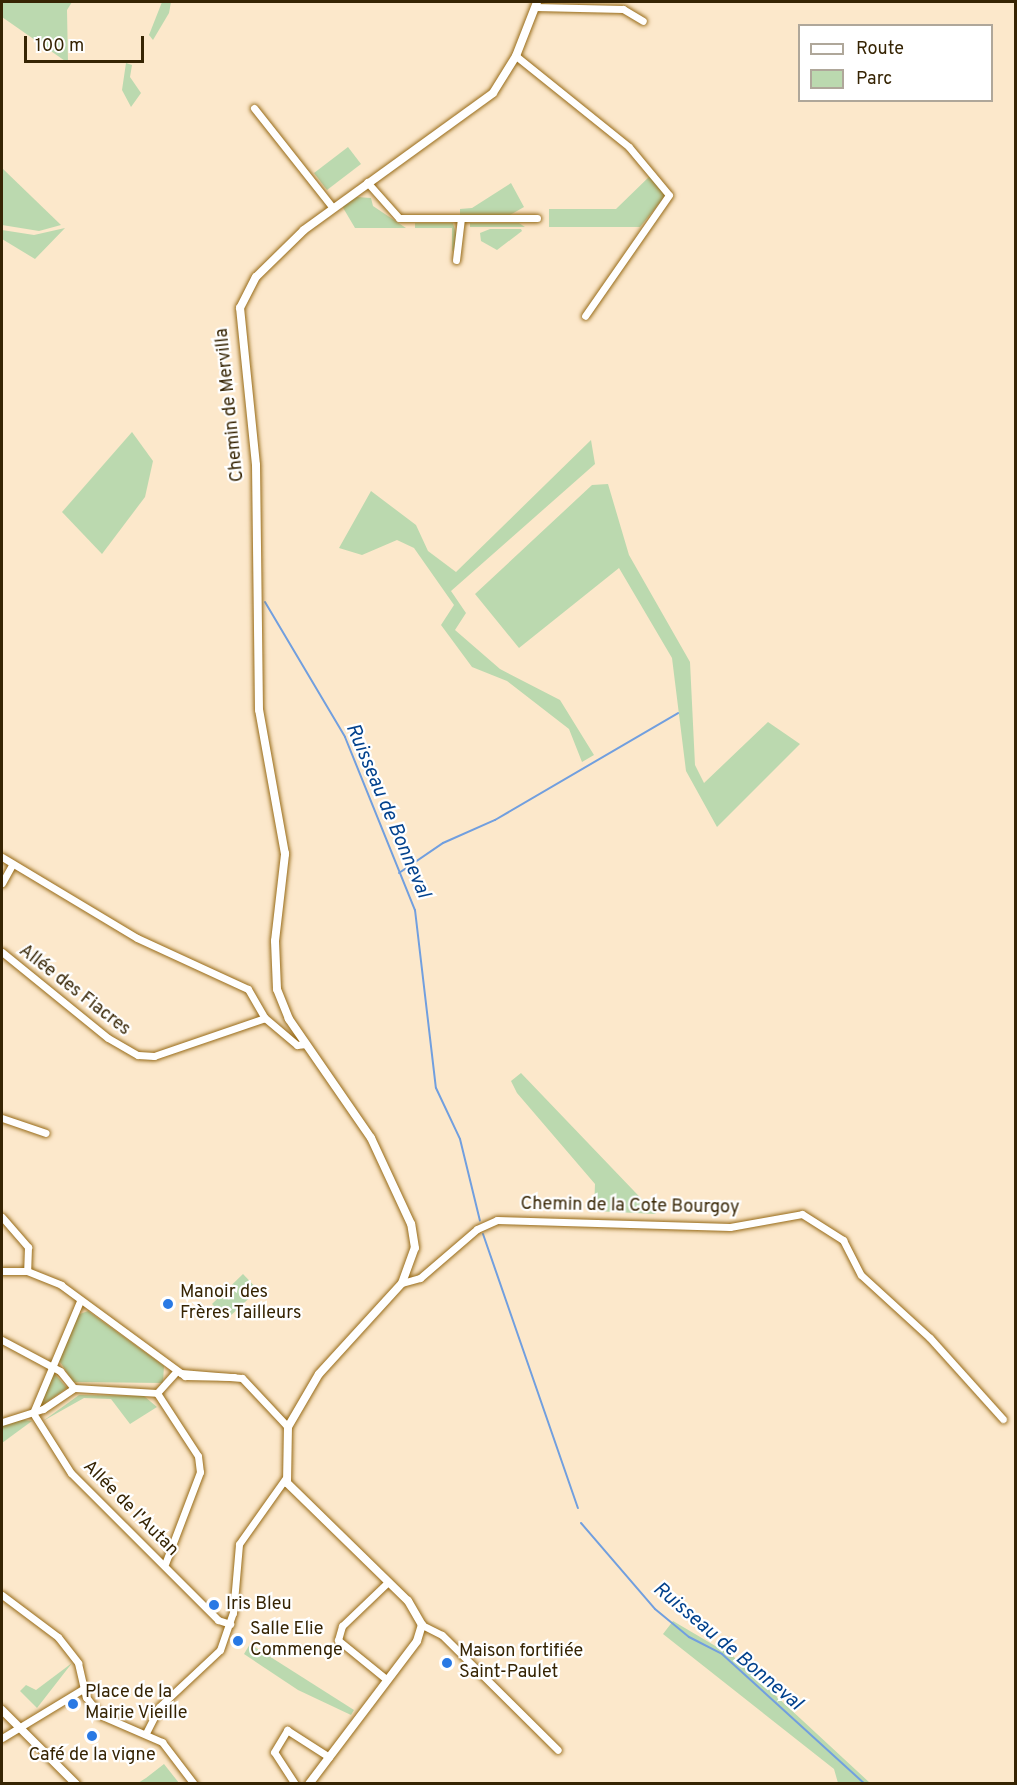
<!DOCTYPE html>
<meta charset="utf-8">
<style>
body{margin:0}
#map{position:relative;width:1017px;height:1785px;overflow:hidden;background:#fce8cb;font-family:Overpass,sans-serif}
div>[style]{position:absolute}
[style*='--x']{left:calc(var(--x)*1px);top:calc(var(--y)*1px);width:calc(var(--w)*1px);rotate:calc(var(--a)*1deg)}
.green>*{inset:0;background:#bbd9af}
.stream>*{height:2px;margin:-1px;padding:0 1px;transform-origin:1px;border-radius:1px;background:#719fdf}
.roads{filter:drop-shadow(0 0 2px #976a17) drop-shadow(0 0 2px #976a17)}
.minor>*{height:7px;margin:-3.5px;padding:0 3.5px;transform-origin:3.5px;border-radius:3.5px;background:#fff}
.tertiary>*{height:8px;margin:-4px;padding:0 4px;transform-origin:4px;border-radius:4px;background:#fff}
.dots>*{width:16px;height:16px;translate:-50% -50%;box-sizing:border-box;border:3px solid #fff;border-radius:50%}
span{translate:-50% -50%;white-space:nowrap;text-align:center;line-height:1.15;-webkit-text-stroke:4.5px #fff;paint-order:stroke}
.street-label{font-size:18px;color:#362403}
.poi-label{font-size:18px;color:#362403}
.left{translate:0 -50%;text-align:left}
.water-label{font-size:20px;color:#03428d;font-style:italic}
.frame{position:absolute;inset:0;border:3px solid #362403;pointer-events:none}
.legend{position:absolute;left:798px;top:24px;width:195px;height:78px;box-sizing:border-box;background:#fff;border:2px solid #afa79a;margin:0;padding:8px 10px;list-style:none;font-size:18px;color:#362403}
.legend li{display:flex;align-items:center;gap:12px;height:30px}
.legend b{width:30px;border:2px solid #afa79a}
.scale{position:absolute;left:24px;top:36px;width:120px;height:27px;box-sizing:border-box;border:3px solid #362403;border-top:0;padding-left:8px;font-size:18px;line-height:21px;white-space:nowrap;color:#362403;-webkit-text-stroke:4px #fff;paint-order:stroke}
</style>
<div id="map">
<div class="green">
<div style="clip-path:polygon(2px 2px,72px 2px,67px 10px,68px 63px,2px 17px)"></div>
<div style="clip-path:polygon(162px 2px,171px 2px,169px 13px,153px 40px,149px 35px)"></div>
<div style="clip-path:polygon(126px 63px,132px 65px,130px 77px,141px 93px,131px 107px,122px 90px)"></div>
<div style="clip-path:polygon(348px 147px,361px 164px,327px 190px,314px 173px)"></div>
<div style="clip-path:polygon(2px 168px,61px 225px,39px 231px,2px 225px)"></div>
<div style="clip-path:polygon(652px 174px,666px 195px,640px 227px,549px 227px,549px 209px,616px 209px)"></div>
<div style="clip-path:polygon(511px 183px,524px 207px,510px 215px,460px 215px,460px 209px,472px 208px)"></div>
<div style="clip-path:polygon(357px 197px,371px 198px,373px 206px,406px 228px,355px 228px,342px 206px)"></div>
<div style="clip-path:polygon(415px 223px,453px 223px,458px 241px,452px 252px,452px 228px,415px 228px)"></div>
<div style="clip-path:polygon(470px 223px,519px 223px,525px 227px,470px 227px)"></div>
<div style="clip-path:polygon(65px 228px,35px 259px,2px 239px,2px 230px,34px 235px)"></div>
<div style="clip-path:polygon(490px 229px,521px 229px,522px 231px,497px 250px,481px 241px,480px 233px)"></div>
<div style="clip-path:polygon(132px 432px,153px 461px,145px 497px,102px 554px,62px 512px)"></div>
<div style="clip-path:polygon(591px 440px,595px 464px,451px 591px,466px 613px,455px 630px,500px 669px,560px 700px,594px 755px,582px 762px,569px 729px,507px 681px,472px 667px,441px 625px,454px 605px,414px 548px,397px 540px,362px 555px,339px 548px,371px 491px,416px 525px,428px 551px,456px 572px)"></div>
<div style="clip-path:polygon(608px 484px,629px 555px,690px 662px,695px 765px,704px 783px,768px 722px,800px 744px,717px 827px,686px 771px,672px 658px,619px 568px,519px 648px,475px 594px,592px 485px)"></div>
<div style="clip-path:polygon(521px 1073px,656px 1214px,594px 1211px,595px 1184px,517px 1093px,511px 1081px)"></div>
<div style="clip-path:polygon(243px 1274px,258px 1290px,227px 1319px,212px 1304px)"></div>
<div style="clip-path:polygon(88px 1311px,164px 1366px,163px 1383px,73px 1382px,57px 1357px,77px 1315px)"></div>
<div style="clip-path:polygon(53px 1372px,67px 1388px,41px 1406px,39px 1405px)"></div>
<div style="clip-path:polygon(79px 1395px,144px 1396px,157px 1407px,130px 1424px,111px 1399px,84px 1398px,43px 1421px)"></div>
<div style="clip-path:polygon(17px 1419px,32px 1421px,2px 1443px,2px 1426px)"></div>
<div style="clip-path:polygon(673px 1621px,734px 1657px,870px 1783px,838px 1783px,834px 1769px,663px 1634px)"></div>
<div style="clip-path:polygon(250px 1644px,354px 1710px,351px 1715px,298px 1690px,244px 1654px)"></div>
<div style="clip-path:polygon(72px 1663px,37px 1708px,20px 1691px,26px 1685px,36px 1690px)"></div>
<div style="clip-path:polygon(164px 1764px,179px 1783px,138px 1783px,146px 1778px)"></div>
</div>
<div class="stream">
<div style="--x:265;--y:602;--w:157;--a:59.3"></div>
<div style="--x:345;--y:737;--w:187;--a:68"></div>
<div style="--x:415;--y:910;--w:179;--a:83.3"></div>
<div style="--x:436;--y:1088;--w:56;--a:64.8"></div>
<div style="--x:460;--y:1139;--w:84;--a:76.3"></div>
<div style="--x:399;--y:873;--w:53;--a:-34.3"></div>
<div style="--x:443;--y:843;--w:57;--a:-23.9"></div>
<div style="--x:495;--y:820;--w:212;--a:-30.3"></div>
<div style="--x:483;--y:1234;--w:290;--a:70.9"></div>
<div style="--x:581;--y:1523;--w:113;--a:49.3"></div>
<div style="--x:655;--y:1609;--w:44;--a:39.5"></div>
<div style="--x:689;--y:1637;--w:37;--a:27"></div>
<div style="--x:722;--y:1654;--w:193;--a:42.3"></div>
</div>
<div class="roads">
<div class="minor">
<div style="--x:535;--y:7;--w:88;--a:1.3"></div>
<div style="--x:623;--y:9;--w:23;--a:31"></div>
<div style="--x:516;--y:56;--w:145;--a:38.8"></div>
<div style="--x:629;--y:147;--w:62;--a:50.2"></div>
<div style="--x:669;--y:195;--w:147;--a:124.8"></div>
<div style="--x:254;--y:108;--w:127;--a:51.7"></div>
<div style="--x:367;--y:182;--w:48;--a:48.4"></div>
<div style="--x:399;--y:218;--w:138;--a:0"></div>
<div style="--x:456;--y:260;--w:42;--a:-83.2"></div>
<div style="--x:2;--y:857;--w:157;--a:31"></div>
<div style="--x:137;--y:938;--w:122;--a:24.7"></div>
<div style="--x:248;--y:989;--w:34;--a:60"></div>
<div style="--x:265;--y:1018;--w:42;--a:40.2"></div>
<div style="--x:297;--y:1045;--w:9;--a:-6"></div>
<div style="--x:2;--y:883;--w:21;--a:-61"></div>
<div style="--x:2;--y:952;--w:136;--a:39.1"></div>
<div style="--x:108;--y:1038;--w:34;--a:30"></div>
<div style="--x:138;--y:1055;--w:16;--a:4"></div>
<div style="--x:154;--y:1056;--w:117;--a:-18.9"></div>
<div style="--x:2;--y:1118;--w:46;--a:18.8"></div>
<div style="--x:2;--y:1217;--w:40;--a:49"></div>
<div style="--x:28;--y:1247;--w:24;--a:92"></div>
<div style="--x:2;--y:1271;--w:25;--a:0"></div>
<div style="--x:27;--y:1271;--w:37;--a:22"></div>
<div style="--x:61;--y:1285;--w:154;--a:36.3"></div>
<div style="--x:185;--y:1376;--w:49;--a:1.2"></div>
<div style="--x:402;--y:1283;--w:19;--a:-16"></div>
<div style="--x:420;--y:1278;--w:75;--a:-40.7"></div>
<div style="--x:477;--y:1229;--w:22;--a:-24"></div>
<div style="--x:497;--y:1220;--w:233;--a:1.7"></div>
<div style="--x:730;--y:1227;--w:73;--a:-10.2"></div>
<div style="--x:802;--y:1214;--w:49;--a:32.4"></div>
<div style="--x:843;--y:1240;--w:39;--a:63"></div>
<div style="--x:861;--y:1275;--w:93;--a:42.4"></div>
<div style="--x:930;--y:1338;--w:109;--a:48"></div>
<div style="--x:80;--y:1301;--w:121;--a:112.8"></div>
<div style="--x:33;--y:1413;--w:71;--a:57.7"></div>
<div style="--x:71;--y:1473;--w:208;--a:45"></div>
<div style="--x:218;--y:1620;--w:13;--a:18"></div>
<div style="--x:2;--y:1340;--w:66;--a:28.1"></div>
<div style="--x:60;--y:1371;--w:22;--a:51"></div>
<div style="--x:181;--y:1373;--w:61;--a:4.7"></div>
<div style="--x:242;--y:1378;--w:67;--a:46.8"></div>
<div style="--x:157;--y:1393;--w:75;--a:56.9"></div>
<div style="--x:198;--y:1456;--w:16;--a:83"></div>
<div style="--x:200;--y:1472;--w:98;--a:110.8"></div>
<div style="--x:157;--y:1393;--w:28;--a:-48"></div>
<div style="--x:2;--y:1422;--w:43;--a:-17.6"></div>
<div style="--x:43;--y:1409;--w:37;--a:-34"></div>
<div style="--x:74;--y:1388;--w:83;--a:3.4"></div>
<div style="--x:2;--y:1595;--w:70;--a:36.9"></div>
<div style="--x:58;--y:1637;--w:33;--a:52"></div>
<div style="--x:78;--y:1663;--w:35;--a:77"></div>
<div style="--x:86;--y:1697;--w:23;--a:52"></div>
<div style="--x:100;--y:1715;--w:68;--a:23.5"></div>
<div style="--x:162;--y:1742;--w:53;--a:52.7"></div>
<div style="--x:422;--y:1625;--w:22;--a:27"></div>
<div style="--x:442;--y:1635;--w:163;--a:44.8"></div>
<div style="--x:386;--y:1679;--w:62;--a:-140.9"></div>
<div style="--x:338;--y:1640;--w:15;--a:-74"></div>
<div style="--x:342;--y:1626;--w:64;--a:-43.7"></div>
<div style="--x:146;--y:1733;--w:29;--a:-63"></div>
<div style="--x:159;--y:1707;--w:83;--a:-43.1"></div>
<div style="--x:220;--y:1650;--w:39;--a:-71"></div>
<div style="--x:233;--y:1613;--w:69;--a:-85"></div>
<div style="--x:239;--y:1544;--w:80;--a:-54.7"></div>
<div style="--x:2;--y:1738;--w:95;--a:-31.2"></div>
<div style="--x:295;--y:1784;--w:38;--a:-123"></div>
<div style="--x:274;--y:1752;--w:26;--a:-59"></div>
<div style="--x:287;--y:1730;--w:50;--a:32.7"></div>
</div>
<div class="tertiary">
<div style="--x:2;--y:1710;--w:105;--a:45"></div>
<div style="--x:309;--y:1784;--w:179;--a:-52.9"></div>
<div style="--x:417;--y:1641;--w:17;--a:-73"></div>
<div style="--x:422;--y:1625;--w:28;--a:-120"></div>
<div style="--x:408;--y:1601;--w:169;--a:-135.7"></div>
<div style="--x:287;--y:1483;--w:56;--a:-89"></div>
<div style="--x:288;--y:1427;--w:61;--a:-59.7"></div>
<div style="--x:319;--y:1374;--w:123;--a:-47.6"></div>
<div style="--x:402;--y:1283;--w:37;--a:-70"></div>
<div style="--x:415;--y:1248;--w:24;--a:-99"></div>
<div style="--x:411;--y:1224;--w:95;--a:-114.9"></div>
<div style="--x:371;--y:1138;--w:145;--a:-124.6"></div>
<div style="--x:289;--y:1019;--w:32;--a:-112"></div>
<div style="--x:277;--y:989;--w:48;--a:-92.4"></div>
<div style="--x:275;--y:941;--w:88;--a:-83.4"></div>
<div style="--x:285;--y:854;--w:146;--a:-100.2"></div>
<div style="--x:259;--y:710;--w:245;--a:-90.7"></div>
<div style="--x:256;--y:465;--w:158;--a:-95.8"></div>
<div style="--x:240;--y:308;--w:35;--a:-63"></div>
<div style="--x:256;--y:277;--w:67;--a:-44.4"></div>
<div style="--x:304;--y:230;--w:233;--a:-35.9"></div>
<div style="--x:493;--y:93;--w:44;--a:-58.1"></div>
<div style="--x:516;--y:56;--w:58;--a:-68.7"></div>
</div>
</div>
<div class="dots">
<div style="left:168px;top:1304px;background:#2979e4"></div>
<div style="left:214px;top:1605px;background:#2979e4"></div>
<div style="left:238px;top:1641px;background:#2979e4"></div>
<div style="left:447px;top:1663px;background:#2979e4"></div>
<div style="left:73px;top:1704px;background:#2979e4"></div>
<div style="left:92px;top:1736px;background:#2979e4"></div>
</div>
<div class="street-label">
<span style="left:231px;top:405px;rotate:-96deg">Chemin de Mervilla</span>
<span style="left:74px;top:991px;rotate:38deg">Allée des Fiacres</span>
<span style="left:630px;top:1207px;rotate:1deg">Chemin de la Cote Bourgoy</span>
<span style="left:130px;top:1509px;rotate:45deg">Allée de l'Autan</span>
</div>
<div class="poi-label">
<span class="left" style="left:180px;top:1304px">Manoir des<br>Frères Tailleurs</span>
<span class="left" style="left:226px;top:1605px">Iris Bleu</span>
<span class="left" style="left:250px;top:1641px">Salle Elie<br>Commenge</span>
<span class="left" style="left:459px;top:1663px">Maison fortifiée<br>Saint-Paulet</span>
<span class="left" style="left:85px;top:1704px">Place de la<br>Mairie Vieille</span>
<span style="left:92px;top:1756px">Café de la vigne</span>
</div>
<div class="water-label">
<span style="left:387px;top:811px;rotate:67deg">Ruisseau de Bonneval</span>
<span style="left:727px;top:1647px;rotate:40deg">Ruisseau de Bonneval</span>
</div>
<div class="frame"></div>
<ul class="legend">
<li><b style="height:8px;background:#fff"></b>Route</li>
<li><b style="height:16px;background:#bbd9af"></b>Parc</li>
</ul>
<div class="scale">100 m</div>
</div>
